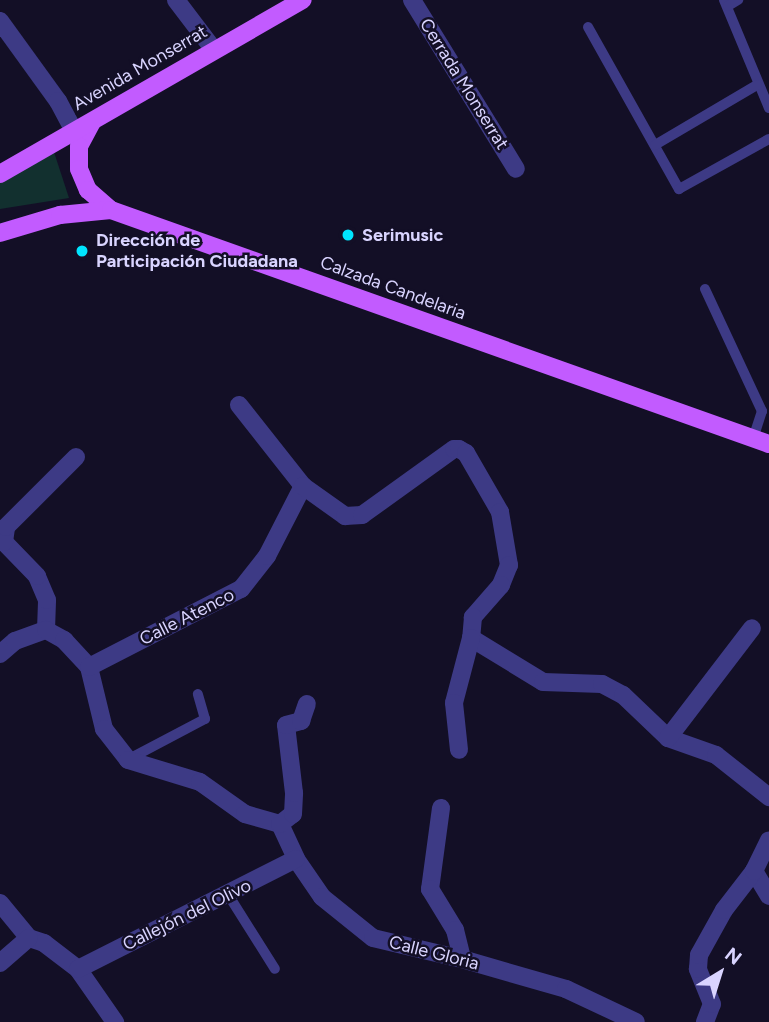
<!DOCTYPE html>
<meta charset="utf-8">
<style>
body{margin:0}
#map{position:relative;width:769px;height:1022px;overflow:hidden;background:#130f26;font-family:Figtree,sans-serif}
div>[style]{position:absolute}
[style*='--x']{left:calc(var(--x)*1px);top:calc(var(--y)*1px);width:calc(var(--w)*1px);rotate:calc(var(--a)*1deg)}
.green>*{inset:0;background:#12302f}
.lane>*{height:10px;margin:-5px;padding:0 5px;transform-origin:5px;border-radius:5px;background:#3d3a85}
.street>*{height:18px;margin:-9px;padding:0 9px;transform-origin:9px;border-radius:9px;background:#3d3a85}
.primary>*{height:18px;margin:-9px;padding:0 9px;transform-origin:9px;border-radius:9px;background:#c25bff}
.dots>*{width:19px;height:19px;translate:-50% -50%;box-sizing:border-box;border:4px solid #130f26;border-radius:50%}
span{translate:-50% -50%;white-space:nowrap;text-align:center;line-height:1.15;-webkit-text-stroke:5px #130f26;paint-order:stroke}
.street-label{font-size:18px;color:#d9d4ff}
.poi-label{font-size:18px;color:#d9d4ff;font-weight:700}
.left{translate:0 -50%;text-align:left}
.north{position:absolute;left:685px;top:938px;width:70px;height:70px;-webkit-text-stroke:5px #130f26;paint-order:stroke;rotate:38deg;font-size:19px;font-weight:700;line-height:28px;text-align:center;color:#d9d4ff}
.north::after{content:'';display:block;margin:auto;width:24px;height:32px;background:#d9d4ff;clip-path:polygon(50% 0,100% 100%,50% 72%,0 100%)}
</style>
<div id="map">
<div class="green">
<div style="clip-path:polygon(53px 149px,69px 198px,0 209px,0 183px)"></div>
</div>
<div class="lane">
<div style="--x:724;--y:0;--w:117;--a:67.4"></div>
<div style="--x:728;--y:6;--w:12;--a:-31"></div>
<div style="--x:588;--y:27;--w:186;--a:60.7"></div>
<div style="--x:679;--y:189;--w:103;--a:-29.1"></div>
<div style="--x:655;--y:145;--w:118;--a:-30.5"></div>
<div style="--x:705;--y:289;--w:135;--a:65"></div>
<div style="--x:762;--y:411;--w:28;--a:108"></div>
<div style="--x:129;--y:759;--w:86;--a:-27.8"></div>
<div style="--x:205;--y:719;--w:26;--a:-106"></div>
<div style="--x:229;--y:896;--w:86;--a:57.8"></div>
</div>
<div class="street">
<div style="--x:176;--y:0;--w:63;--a:52.8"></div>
<div style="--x:412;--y:0;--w:198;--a:58.4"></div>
<div style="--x:0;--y:21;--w:99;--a:54.1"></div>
<div style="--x:58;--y:101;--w:34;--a:62"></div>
<div style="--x:239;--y:405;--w:103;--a:51.7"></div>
<div style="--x:46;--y:630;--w:30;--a:-88"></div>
<div style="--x:47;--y:600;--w:26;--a:-113"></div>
<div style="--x:37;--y:576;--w:47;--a:-134.1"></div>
<div style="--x:4;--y:542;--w:15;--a:-82"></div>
<div style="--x:6;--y:527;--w:99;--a:-45"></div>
<div style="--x:471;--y:638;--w:84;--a:31.4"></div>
<div style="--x:543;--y:682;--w:59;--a:1.9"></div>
<div style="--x:602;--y:684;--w:24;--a:28"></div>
<div style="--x:623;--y:695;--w:62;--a:43.7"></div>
<div style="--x:668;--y:738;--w:51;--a:19.5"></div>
<div style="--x:716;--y:755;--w:68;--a:38.4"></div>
<div style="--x:0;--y:654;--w:20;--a:-41"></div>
<div style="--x:15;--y:641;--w:33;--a:-20"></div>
<div style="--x:46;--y:630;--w:21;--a:29"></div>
<div style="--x:64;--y:640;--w:37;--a:47"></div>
<div style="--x:89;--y:667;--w:64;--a:76.4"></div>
<div style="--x:104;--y:729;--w:39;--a:52"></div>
<div style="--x:128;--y:760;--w:75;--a:17"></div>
<div style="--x:200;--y:782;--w:55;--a:35.4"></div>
<div style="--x:245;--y:814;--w:36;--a:16"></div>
<div style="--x:280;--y:824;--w:38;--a:65"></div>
<div style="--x:296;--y:859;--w:46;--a:55.6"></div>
<div style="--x:322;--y:897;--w:65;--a:38.8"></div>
<div style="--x:373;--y:938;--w:91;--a:13.3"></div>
<div style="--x:462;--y:959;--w:108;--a:16.1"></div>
<div style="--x:566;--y:989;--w:77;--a:25.2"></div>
<div style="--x:89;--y:667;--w:171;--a:-27.2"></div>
<div style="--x:241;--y:589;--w:42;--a:-51.8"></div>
<div style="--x:267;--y:556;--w:79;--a:-62.8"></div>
<div style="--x:303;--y:486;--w:52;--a:35.5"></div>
<div style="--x:345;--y:516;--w:17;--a:-3"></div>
<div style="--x:362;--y:515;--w:113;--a:-35.7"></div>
<div style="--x:454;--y:449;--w:5;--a:0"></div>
<div style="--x:459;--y:449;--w:8;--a:30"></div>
<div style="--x:466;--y:453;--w:68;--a:60"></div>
<div style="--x:500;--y:512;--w:54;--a:80.4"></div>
<div style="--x:509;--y:565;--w:22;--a:112"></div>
<div style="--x:501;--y:585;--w:43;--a:131.2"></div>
<div style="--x:473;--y:617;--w:21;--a:95"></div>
<div style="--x:471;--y:638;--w:67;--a:104.7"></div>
<div style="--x:454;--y:703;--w:47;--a:83.9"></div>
<div style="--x:668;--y:738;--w:138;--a:-52.6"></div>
<div style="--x:441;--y:808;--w:82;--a:97.7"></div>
<div style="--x:430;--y:889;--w:48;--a:58.6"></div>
<div style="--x:455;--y:930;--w:30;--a:76"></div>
<div style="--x:280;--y:824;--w:16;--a:-38"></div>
<div style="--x:293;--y:814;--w:21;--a:-87"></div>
<div style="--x:294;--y:793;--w:68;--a:-96.7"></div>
<div style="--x:286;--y:725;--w:16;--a:-15"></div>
<div style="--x:301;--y:721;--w:18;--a:-71"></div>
<div style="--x:754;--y:871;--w:29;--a:59"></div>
<div style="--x:0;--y:903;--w:45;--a:50.4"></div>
<div style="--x:29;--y:938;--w:16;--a:18"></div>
<div style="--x:44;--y:943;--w:43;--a:37.4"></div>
<div style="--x:78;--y:969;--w:65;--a:55.1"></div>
<div style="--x:0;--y:963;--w:38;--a:-41"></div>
<div style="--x:78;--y:969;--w:244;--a:-26.8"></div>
<div style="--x:705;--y:1022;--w:19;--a:-69"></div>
<div style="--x:712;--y:1004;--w:38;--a:-112"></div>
<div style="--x:698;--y:969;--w:14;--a:-86"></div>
<div style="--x:699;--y:955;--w:51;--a:-60.9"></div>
<div style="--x:724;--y:910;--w:49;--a:-52.4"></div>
<div style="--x:754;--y:871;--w:34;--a:-64"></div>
</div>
<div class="primary">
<div style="--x:92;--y:122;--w:27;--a:118"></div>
<div style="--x:79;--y:146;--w:23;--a:90"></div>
<div style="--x:79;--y:169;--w:23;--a:67"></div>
<div style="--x:88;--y:190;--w:30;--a:41"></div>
<div style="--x:0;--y:174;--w:349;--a:-29.9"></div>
<div style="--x:0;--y:233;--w:63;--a:-16.7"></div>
<div style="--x:60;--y:215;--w:51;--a:-5.6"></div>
<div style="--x:111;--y:210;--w:698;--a:19.58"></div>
</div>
<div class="dots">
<div style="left:348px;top:235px;background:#00e5ff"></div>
<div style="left:82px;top:251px;background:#00e5ff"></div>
</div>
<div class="street-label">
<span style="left:140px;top:68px;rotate:-30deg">Avenida Monserrat</span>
<span style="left:464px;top:84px;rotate:58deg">Cerrada Monserrat</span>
<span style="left:393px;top:288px;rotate:20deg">Calzada Candelaria</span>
<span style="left:187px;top:617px;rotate:-27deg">Calle Atenco</span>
<span style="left:187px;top:915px;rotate:-26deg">Callejón del Olivo</span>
<span style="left:434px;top:953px;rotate:14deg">Calle Gloria</span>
</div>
<div class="poi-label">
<span class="left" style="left:362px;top:235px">Serimusic</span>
<span class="left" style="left:96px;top:251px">Dirección de<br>Participación Ciudadana</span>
</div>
<div class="north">N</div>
</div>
